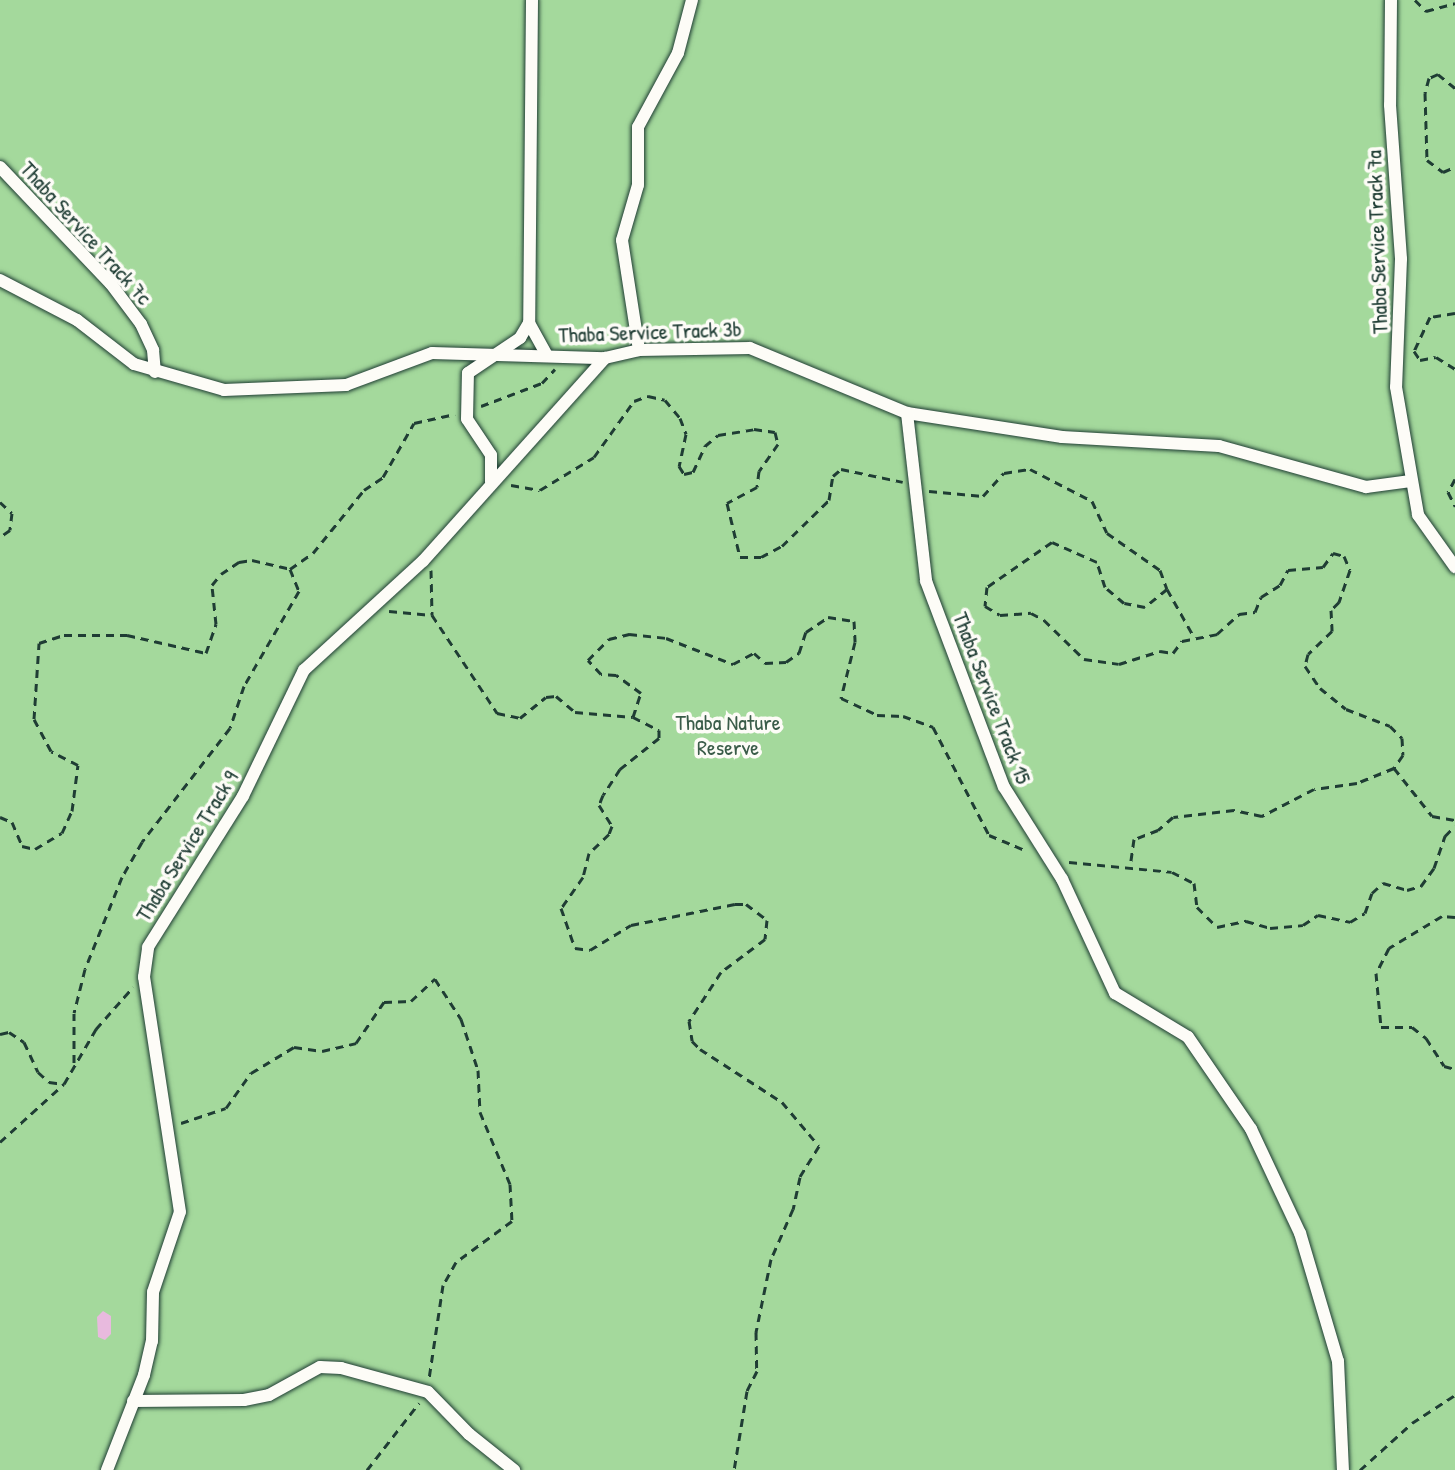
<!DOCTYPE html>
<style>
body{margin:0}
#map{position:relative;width:1455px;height:1470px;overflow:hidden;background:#fdfcf7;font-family:"Patrick Hand",sans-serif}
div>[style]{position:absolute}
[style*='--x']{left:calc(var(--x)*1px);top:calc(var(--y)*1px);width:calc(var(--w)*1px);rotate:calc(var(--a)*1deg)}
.green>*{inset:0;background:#a4d99c}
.building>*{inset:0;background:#e8bade}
.path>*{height:3px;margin-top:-1.5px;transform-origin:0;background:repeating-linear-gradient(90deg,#1f3d34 0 8px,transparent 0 14px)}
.roads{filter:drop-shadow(0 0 2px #1f3d34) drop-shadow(0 0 2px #1f3d34)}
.street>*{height:12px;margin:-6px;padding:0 6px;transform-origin:6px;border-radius:6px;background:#fdfcf7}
span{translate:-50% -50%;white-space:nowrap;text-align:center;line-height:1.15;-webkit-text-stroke:7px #fdfcf7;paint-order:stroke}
.street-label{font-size:22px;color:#1f3d34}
.park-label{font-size:22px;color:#3a5c49}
</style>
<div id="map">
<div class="green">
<div style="clip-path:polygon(0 0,1455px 0,1455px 1470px,0 1470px)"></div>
</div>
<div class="building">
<div style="clip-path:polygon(103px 1311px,111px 1316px,111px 1334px,105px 1340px,98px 1337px,97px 1317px)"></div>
</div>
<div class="path">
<div style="--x:1415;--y:0;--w:16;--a:45"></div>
<div style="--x:1426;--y:11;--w:30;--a:-15"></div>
<div style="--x:1455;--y:88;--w:22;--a:-141"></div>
<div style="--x:1438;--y:74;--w:10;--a:156"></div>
<div style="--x:1429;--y:78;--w:16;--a:105"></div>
<div style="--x:1425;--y:93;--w:67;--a:88.3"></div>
<div style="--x:1427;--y:160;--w:20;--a:37"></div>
<div style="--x:1443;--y:172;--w:13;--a:-23"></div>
<div style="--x:1455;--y:313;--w:25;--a:171"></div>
<div style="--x:1430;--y:317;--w:38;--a:115"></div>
<div style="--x:1414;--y:351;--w:11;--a:56"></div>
<div style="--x:1420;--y:360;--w:16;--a:-11"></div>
<div style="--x:1436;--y:357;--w:22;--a:32"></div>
<div style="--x:481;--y:406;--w:65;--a:-20.7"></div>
<div style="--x:542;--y:383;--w:19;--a:-47"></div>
<div style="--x:1455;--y:479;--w:15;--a:118"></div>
<div style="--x:1448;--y:492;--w:16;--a:63"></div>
<div style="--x:511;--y:485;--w:29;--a:10"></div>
<div style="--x:540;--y:490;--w:63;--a:-31.4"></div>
<div style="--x:594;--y:457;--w:69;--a:-54.5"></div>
<div style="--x:634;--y:401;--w:15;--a:-20"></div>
<div style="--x:648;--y:396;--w:17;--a:13"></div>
<div style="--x:665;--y:400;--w:23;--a:50"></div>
<div style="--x:680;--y:418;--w:17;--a:69"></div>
<div style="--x:686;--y:434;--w:33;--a:102"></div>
<div style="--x:679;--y:466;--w:9;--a:58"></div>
<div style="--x:684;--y:474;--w:9;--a:-13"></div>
<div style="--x:693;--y:472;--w:29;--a:-65"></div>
<div style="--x:705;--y:446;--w:17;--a:-40"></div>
<div style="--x:718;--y:435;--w:36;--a:-9"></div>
<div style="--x:754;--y:429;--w:21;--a:8"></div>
<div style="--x:775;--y:432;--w:12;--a:76"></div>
<div style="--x:778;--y:444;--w:33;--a:125"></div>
<div style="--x:759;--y:471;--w:16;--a:97"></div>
<div style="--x:757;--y:487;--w:34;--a:152"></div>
<div style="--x:727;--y:503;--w:56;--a:76.5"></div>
<div style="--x:740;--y:557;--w:21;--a:0"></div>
<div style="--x:761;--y:557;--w:24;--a:-28"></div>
<div style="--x:782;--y:546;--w:66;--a:-44.4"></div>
<div style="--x:829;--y:500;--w:24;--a:-81"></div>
<div style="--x:833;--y:476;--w:11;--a:-41"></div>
<div style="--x:841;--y:469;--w:63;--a:11.8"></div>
<div style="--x:929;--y:491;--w:54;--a:5.3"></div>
<div style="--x:983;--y:496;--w:31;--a:-48"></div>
<div style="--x:1004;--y:473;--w:26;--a:-9"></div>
<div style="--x:1030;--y:469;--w:70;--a:27.3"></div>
<div style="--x:1092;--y:501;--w:35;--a:65"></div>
<div style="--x:1107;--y:533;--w:65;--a:34.9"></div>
<div style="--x:1160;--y:570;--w:20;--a:70"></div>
<div style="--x:1167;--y:589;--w:28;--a:141"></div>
<div style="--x:1145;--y:607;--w:21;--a:-169"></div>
<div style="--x:1124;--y:603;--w:25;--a:-140"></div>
<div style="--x:1105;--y:587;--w:26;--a:-108"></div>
<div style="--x:1097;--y:562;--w:49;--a:-156"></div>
<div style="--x:1052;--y:542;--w:79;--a:145.3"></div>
<div style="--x:987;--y:587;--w:19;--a:96"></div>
<div style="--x:985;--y:606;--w:17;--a:31"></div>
<div style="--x:1000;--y:615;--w:31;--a:-4"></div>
<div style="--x:1031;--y:613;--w:15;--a:28"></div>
<div style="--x:1044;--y:620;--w:56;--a:44.3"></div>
<div style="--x:1084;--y:659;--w:35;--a:8"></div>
<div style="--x:1119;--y:664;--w:43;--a:-17.6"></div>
<div style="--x:1160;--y:651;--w:13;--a:9"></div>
<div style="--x:1173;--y:653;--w:15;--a:-53"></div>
<div style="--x:1182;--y:641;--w:36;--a:-11"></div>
<div style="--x:1217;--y:634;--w:30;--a:-42"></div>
<div style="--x:1239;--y:614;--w:16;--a:-7"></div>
<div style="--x:1255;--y:612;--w:16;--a:-68"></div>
<div style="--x:1261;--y:597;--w:22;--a:-32"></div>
<div style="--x:1280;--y:585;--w:17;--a:-62"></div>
<div style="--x:1288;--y:570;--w:35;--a:-5"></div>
<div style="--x:1323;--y:567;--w:17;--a:-54"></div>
<div style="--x:1333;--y:553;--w:11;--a:15"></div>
<div style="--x:1344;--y:556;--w:15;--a:67"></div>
<div style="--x:1350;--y:570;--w:34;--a:109"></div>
<div style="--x:1339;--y:602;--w:11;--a:135"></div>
<div style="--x:1331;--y:610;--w:21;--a:87"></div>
<div style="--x:1332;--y:631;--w:33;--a:136"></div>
<div style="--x:1308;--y:654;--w:12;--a:104"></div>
<div style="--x:1305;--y:666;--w:27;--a:56"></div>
<div style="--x:1320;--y:688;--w:33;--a:39"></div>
<div style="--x:1346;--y:709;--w:47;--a:21.1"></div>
<div style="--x:1390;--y:726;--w:17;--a:45"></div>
<div style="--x:1402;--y:738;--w:17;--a:87"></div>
<div style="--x:1403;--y:755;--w:16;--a:125"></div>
<div style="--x:1394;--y:768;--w:40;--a:158"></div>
<div style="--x:1357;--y:783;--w:43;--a:172.1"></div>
<div style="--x:1314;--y:789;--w:59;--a:152.6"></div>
<div style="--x:1262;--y:816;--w:29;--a:-168"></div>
<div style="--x:1234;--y:810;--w:61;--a:173.5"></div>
<div style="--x:1173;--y:817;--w:20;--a:139"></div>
<div style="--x:1158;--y:830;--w:26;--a:159"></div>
<div style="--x:1134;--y:839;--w:28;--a:98"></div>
<div style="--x:0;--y:502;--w:16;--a:43"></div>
<div style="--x:12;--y:513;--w:17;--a:97"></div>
<div style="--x:10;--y:530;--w:12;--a:145"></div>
<div style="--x:290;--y:569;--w:28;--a:-35"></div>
<div style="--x:313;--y:553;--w:81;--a:-51"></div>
<div style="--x:364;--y:490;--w:23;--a:-34"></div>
<div style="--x:383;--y:477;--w:62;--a:-60.1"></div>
<div style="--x:414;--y:423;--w:42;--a:-12.4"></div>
<div style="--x:431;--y:570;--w:45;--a:88.7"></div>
<div style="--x:432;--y:615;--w:118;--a:56.4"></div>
<div style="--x:497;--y:713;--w:24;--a:12"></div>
<div style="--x:520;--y:718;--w:33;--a:-39"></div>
<div style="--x:546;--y:697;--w:10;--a:-6"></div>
<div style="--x:556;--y:696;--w:25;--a:40"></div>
<div style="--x:575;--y:712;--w:58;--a:4.9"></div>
<div style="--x:633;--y:717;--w:29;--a:27"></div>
<div style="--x:659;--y:730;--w:8;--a:90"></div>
<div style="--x:659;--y:738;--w:50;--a:141.5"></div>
<div style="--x:620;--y:769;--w:31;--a:123"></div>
<div style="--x:603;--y:795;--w:11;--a:112"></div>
<div style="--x:599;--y:805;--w:25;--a:58"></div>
<div style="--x:612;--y:826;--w:9;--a:111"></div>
<div style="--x:609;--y:834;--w:28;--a:136"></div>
<div style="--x:589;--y:853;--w:25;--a:104"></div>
<div style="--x:583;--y:877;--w:38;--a:125"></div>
<div style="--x:561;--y:908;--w:42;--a:70.7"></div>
<div style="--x:575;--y:948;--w:15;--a:8"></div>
<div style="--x:590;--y:950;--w:48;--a:-31.4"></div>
<div style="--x:631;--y:925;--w:106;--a:-11.4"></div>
<div style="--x:735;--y:904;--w:11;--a:0"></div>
<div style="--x:746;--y:904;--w:26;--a:37"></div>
<div style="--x:767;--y:920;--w:19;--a:96"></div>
<div style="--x:765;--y:939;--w:55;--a:143.1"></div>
<div style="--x:721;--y:972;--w:59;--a:123.1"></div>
<div style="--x:689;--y:1021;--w:20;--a:81"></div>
<div style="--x:692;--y:1041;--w:11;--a:45"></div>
<div style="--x:700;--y:1049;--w:98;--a:32.9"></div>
<div style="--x:782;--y:1102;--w:57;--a:49.9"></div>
<div style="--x:819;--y:1146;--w:36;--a:122"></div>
<div style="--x:800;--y:1177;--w:33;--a:102"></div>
<div style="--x:793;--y:1209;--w:55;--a:113.7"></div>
<div style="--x:771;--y:1259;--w:75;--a:101.6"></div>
<div style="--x:756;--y:1332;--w:39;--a:89"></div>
<div style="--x:757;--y:1371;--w:22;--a:117"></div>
<div style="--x:747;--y:1391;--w:80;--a:99.3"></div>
<div style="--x:1167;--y:589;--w:55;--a:60.6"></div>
<div style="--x:389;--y:611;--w:43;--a:5.3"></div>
<div style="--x:633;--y:717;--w:25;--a:-72"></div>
<div style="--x:641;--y:693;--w:31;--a:-144"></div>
<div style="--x:616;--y:675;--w:15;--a:-176"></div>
<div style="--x:601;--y:674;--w:19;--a:-133"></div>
<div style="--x:588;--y:660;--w:30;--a:-45"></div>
<div style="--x:609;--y:639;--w:21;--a:-14"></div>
<div style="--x:629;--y:634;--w:37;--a:6"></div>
<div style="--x:666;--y:638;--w:72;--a:21.2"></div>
<div style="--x:733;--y:664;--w:24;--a:-28"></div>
<div style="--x:754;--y:653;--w:15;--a:42"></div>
<div style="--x:765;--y:663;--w:21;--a:-3"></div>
<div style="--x:786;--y:662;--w:16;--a:-35"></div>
<div style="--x:799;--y:653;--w:22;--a:-72"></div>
<div style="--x:806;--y:632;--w:27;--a:-34"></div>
<div style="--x:828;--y:617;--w:26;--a:9"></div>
<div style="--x:854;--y:621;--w:21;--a:87"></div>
<div style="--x:855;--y:642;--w:58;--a:104"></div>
<div style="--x:841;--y:698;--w:40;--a:25"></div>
<div style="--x:877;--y:715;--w:26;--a:2"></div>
<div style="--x:903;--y:716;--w:32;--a:20"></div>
<div style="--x:933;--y:727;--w:122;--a:62.6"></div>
<div style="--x:989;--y:835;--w:41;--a:22.8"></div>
<div style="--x:1394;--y:768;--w:61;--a:51.6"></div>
<div style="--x:1432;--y:816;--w:23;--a:10"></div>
<div style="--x:0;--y:817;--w:13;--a:23"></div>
<div style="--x:12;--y:822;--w:26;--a:67"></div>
<div style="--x:22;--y:846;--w:13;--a:13"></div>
<div style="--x:35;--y:849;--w:31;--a:-31"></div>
<div style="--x:62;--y:833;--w:24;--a:-66"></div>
<div style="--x:72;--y:811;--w:46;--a:-82.6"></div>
<div style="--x:78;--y:765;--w:30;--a:-153"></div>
<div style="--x:51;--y:751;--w:36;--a:-118"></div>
<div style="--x:34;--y:719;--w:76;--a:-86.2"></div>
<div style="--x:39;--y:643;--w:26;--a:-18"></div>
<div style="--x:64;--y:635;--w:63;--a:0"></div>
<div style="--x:127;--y:635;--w:81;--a:12.8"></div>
<div style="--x:206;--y:653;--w:31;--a:-71"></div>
<div style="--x:216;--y:624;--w:39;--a:-96"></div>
<div style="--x:212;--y:585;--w:14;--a:-51"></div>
<div style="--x:221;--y:574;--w:22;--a:-34"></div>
<div style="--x:239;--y:562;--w:13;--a:-9"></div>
<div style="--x:252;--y:560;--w:39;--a:13"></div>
<div style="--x:290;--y:569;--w:24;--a:68"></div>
<div style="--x:299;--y:591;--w:110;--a:120.1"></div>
<div style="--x:244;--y:686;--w:44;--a:108.4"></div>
<div style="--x:230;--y:728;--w:144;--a:127.7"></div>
<div style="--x:142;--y:842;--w:40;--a:119.7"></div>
<div style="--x:122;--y:877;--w:99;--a:111.9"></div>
<div style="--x:85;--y:969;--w:45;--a:104"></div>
<div style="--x:74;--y:1013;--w:50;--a:90"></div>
<div style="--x:1069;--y:862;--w:103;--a:5.5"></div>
<div style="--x:1172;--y:872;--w:25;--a:27"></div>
<div style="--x:1194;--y:883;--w:24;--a:83"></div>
<div style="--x:1197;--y:907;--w:28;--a:45"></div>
<div style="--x:1217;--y:927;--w:30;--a:-12"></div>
<div style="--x:1246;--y:921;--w:25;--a:16"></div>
<div style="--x:1270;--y:928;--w:33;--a:-5"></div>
<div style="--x:1303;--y:925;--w:18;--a:-34"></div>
<div style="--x:1318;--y:915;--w:33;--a:12"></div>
<div style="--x:1350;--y:922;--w:17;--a:-31"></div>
<div style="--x:1365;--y:913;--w:21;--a:-71"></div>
<div style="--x:1372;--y:893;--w:15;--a:-42"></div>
<div style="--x:1383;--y:883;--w:25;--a:16"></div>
<div style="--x:1407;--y:890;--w:15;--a:-16"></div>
<div style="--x:1421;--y:886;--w:22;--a:-54"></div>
<div style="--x:1434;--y:868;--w:34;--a:-71"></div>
<div style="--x:1445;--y:836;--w:14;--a:-45"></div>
<div style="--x:1455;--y:917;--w:13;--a:-176"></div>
<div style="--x:1442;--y:916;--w:62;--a:148.9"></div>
<div style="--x:1389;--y:948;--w:28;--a:117"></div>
<div style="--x:1376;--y:973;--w:54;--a:84.7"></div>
<div style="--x:1381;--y:1027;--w:31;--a:0"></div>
<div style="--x:1412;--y:1027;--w:18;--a:38"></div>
<div style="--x:1426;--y:1038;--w:33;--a:57"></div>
<div style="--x:1444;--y:1066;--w:11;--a:15"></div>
<div style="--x:0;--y:1034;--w:9;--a:-13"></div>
<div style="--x:9;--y:1032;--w:18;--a:34"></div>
<div style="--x:24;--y:1042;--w:33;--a:65"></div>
<div style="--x:38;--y:1072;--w:15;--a:42"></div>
<div style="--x:49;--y:1082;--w:15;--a:8"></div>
<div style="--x:181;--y:1123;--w:47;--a:-18.4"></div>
<div style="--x:226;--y:1108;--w:43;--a:-54.5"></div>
<div style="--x:251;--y:1073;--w:50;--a:-31.2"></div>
<div style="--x:294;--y:1047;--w:28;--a:8"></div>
<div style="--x:322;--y:1051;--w:35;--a:-13"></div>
<div style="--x:356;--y:1043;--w:50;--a:-55.7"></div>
<div style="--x:384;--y:1002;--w:27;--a:-2"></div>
<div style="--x:411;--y:1001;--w:33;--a:-43"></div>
<div style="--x:435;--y:979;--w:48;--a:57"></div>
<div style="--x:461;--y:1019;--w:54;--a:71.6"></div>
<div style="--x:478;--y:1070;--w:42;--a:87.3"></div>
<div style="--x:480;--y:1112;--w:78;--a:67.4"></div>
<div style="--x:510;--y:1184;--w:37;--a:87"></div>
<div style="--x:512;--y:1221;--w:69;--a:143.8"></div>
<div style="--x:456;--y:1262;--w:26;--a:119"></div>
<div style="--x:443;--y:1285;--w:95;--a:98.5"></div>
<div style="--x:0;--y:1142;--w:86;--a:-42.2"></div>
<div style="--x:64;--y:1084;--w:64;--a:-59.8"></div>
<div style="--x:96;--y:1029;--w:56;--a:-48.6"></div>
<div style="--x:367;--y:1470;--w:85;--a:-52.2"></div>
<div style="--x:1360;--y:1470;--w:70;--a:-42.1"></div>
<div style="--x:1412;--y:1423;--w:51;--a:-33.1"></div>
</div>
<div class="roads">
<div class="street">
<div style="--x:532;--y:0;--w:323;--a:90.5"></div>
<div style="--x:529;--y:323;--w:37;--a:61"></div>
<div style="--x:1391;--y:0;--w:105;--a:90.5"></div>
<div style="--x:1390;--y:105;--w:154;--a:85.9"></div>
<div style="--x:1401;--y:259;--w:128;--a:92.2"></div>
<div style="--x:1396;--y:387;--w:130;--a:80.2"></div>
<div style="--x:1418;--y:515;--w:64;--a:54.6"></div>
<div style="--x:0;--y:167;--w:161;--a:46.5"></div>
<div style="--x:111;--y:284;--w:50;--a:53.1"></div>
<div style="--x:141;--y:324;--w:29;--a:65"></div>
<div style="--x:153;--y:350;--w:22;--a:85"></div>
<div style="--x:0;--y:280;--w:87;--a:27.5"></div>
<div style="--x:77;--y:320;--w:72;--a:37.7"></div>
<div style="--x:134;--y:364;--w:94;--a:16.1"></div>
<div style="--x:224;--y:390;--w:122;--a:-2.3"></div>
<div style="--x:346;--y:385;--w:92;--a:-20.4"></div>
<div style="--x:432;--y:353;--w:173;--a:1.7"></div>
<div style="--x:605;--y:358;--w:35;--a:-13"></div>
<div style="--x:639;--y:350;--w:111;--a:-1"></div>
<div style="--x:750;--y:348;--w:170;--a:22.5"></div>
<div style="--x:907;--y:413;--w:157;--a:8.8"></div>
<div style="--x:1062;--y:437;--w:157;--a:3.3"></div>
<div style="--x:1219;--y:446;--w:153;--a:15.6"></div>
<div style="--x:1366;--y:487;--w:45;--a:-7.6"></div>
<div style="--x:639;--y:350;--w:111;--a:-98.8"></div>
<div style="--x:622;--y:240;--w:57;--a:-73.8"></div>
<div style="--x:638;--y:185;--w:58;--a:-90"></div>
<div style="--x:638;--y:127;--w:84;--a:-61.6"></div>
<div style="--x:678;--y:53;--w:55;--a:-75.2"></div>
<div style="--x:907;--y:413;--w:169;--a:83.5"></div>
<div style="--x:926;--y:581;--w:220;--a:69.3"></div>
<div style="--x:1004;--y:787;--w:109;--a:57.8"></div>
<div style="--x:1062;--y:879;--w:126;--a:65.1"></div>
<div style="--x:1115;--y:993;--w:85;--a:31.1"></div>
<div style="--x:1188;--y:1037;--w:112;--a:55.6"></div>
<div style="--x:1251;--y:1129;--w:115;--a:64.8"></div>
<div style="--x:1300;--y:1233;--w:134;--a:73.5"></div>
<div style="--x:1338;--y:1361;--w:109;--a:87.4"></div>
<div style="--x:491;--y:482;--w:27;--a:-90"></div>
<div style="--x:491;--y:455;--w:43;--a:-123.7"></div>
<div style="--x:467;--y:419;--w:46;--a:-88.8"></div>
<div style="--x:468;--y:373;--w:63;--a:-33.9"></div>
<div style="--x:520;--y:338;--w:17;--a:-59"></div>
<div style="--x:133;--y:1401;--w:111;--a:-0.5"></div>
<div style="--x:244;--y:1400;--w:25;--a:-11"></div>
<div style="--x:269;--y:1395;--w:58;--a:-28.8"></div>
<div style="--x:320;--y:1367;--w:21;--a:3"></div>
<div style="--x:341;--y:1368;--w:90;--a:15.4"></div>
<div style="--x:428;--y:1392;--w:59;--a:45.7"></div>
<div style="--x:469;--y:1434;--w:58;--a:38.7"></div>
<div style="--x:107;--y:1470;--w:102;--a:-68.7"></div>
<div style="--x:144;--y:1375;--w:35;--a:-77"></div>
<div style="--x:152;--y:1341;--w:49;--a:-88.8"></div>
<div style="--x:153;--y:1292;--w:84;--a:-71.4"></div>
<div style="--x:180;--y:1212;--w:238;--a:-98.7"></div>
<div style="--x:144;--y:977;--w:30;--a:-82"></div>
<div style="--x:148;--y:947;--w:178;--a:-57.8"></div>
<div style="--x:243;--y:796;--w:140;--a:-64.2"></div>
<div style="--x:304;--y:670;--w:161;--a:-42.5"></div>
<div style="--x:423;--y:561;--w:273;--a:-48.1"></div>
</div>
</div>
<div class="street-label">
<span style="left:86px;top:233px;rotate:48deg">Thaba Service Track 7c</span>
<span style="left:1377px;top:242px;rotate:-92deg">Thaba Service Track 7a</span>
<span style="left:650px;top:332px;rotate:-2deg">Thaba Service Track 3b</span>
<span style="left:992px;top:698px;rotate:69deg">Thaba Service Track 15</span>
<span style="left:187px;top:846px;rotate:-58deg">Thaba Service Track 9</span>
</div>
<div class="park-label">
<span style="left:728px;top:735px">Thaba Nature<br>Reserve</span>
</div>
</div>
